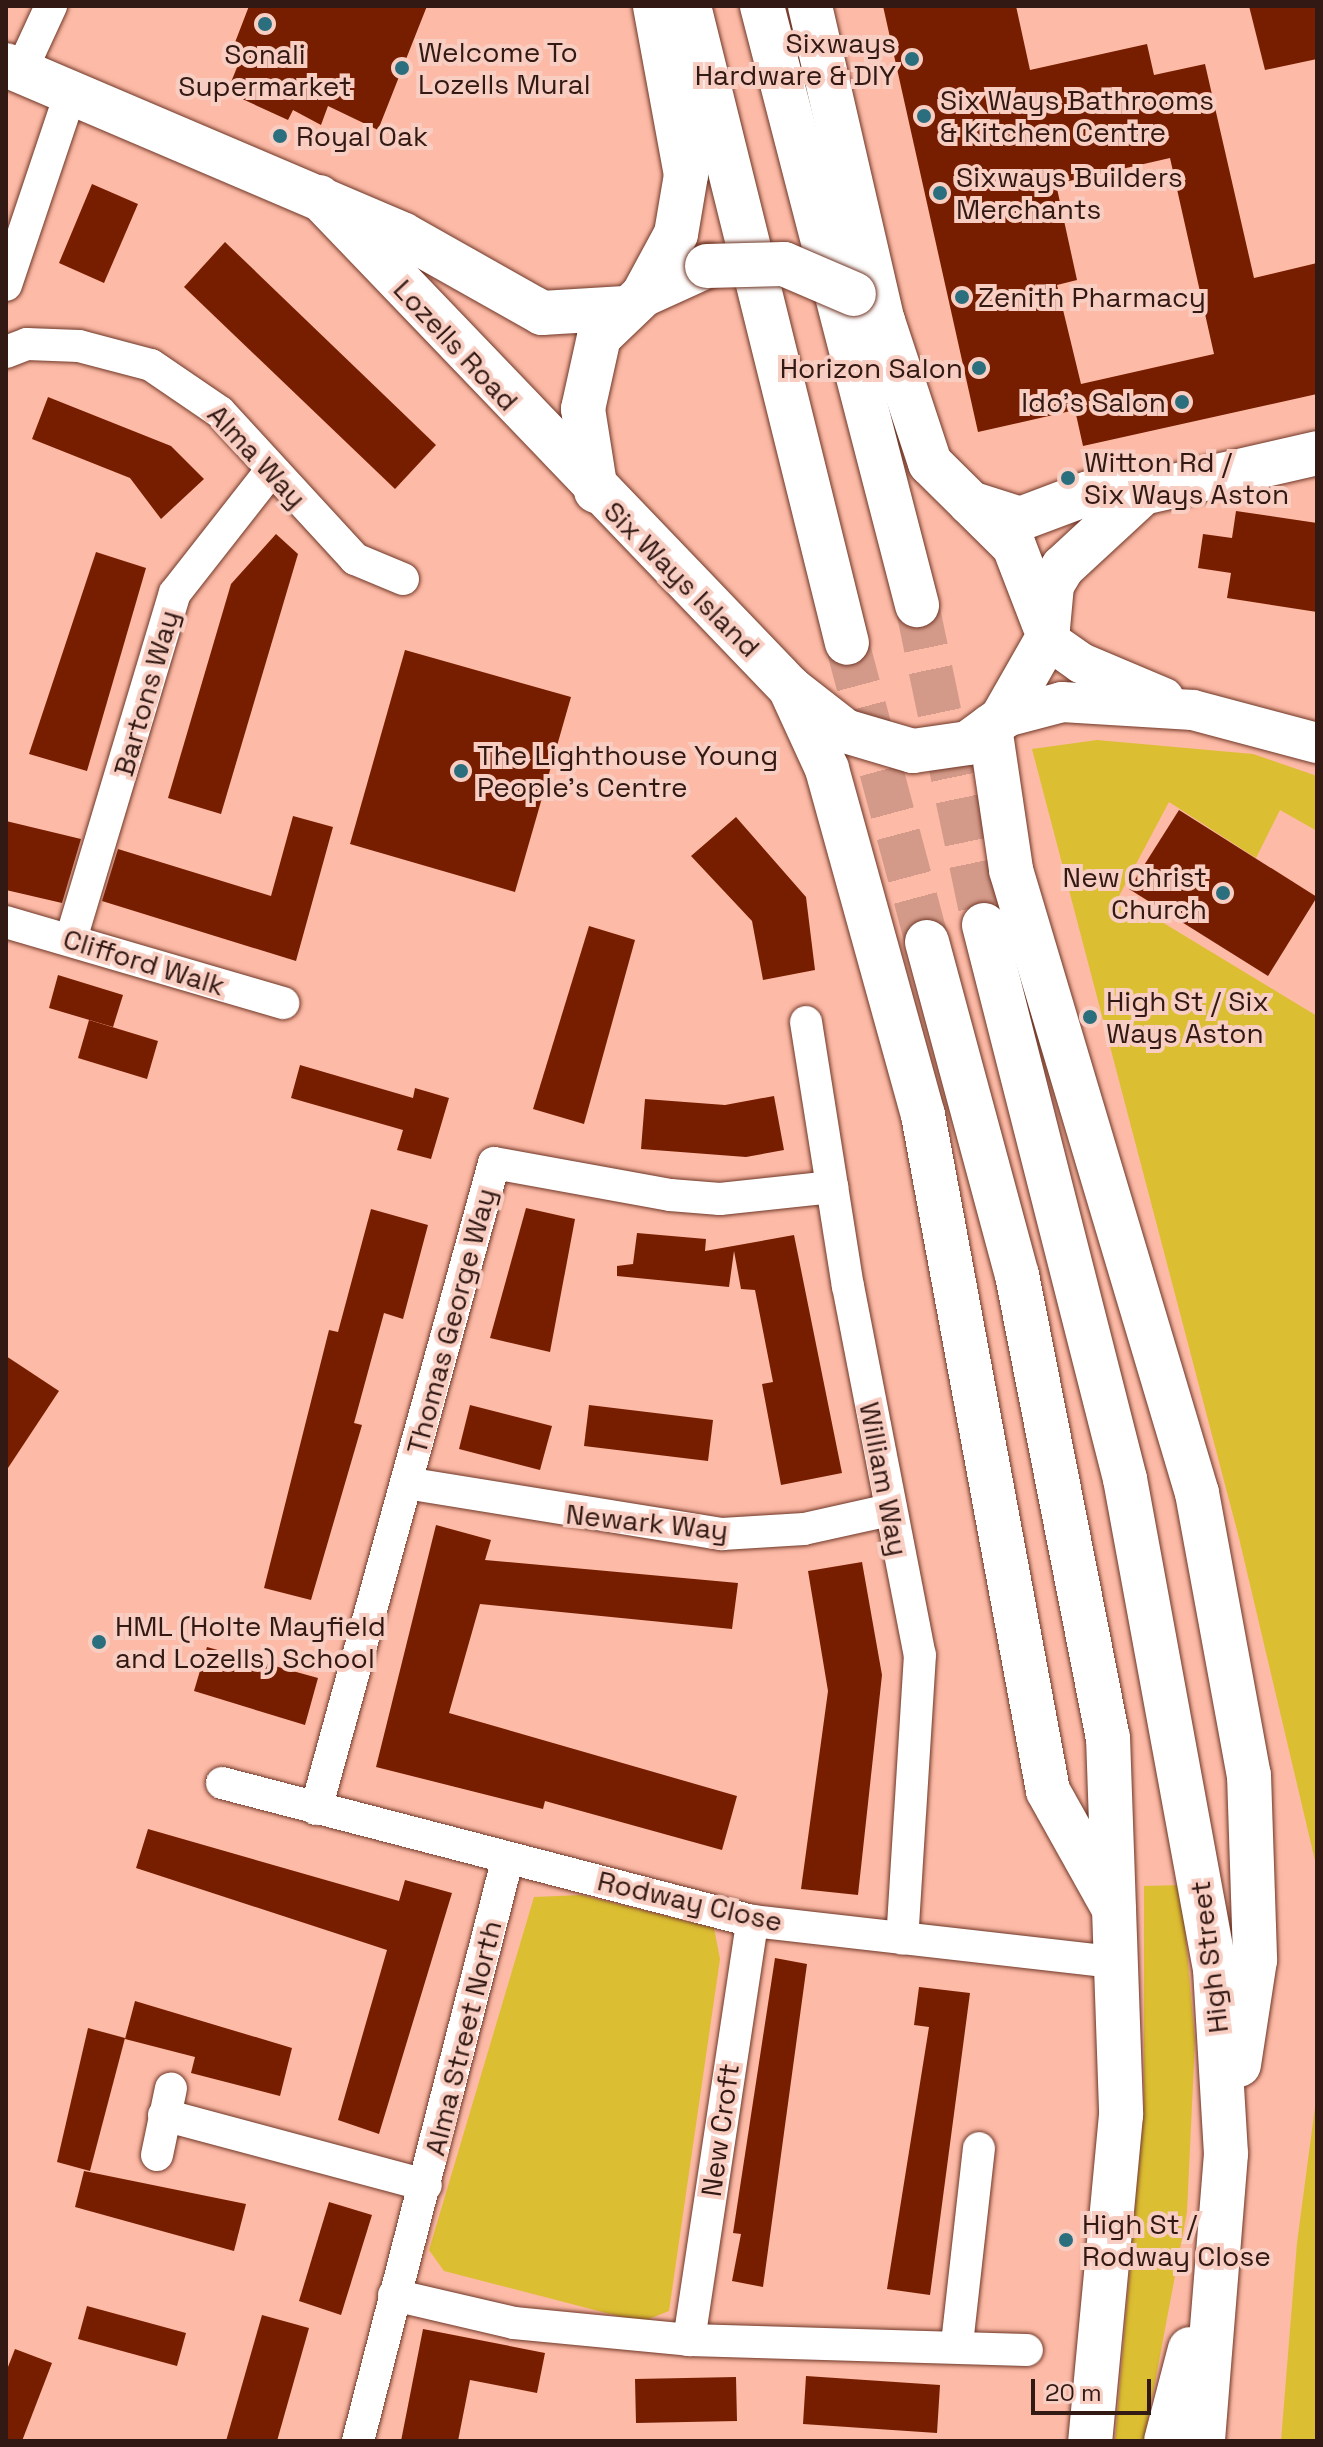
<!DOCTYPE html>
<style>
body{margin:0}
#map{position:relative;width:1323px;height:2447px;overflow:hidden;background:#fdbaa6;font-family:"Space Grotesk",sans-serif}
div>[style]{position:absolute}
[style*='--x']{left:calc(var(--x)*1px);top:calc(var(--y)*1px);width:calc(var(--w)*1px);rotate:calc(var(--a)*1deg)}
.green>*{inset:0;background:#dcbe32}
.building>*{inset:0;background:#781e00}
.trunk-tunnel>*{height:44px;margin-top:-22px;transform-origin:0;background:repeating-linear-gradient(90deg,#d49a89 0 44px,transparent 0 66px)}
.roads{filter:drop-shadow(0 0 2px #6f3727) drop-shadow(0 0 2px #6f3727)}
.minor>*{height:32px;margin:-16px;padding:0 16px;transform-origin:16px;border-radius:16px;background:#fff}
.tertiary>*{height:40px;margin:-20px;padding:0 20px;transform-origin:20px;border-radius:20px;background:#fff}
.secondary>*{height:44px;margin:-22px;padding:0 22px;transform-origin:22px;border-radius:22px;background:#fff}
.trunk>*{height:44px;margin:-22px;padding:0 22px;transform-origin:22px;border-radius:22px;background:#fff}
.bridges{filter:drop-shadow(0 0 2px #6f3727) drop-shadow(0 0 2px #6f3727)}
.secondary-bridge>*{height:44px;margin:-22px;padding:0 22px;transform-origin:22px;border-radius:22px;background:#fff}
.dots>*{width:22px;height:22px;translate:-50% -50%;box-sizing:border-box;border:4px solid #f8cec3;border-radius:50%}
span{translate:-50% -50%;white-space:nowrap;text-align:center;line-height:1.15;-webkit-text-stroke:8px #f8cec3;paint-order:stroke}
.poi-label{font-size:28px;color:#321913}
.right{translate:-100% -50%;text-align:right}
.left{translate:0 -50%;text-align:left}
.street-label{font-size:28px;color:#321913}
.frame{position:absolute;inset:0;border:8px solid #321913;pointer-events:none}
.scale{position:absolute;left:1031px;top:2379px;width:120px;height:36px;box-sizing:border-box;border:4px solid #321913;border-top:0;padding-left:10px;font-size:24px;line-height:28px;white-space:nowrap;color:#321913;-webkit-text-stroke:6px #f8cec3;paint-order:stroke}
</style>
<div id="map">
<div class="green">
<div style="clip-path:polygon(1097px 740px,1253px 754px,1317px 776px,1317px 831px,1280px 810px,1256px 858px,1169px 802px,1119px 896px,1317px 1016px,1317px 1869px,1239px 1538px,1032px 749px)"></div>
<div style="clip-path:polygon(1181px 1885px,1195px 2041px,1187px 2212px,1144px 2441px,1115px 2441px,1144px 2105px,1144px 1886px)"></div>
<div style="clip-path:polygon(581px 1895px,714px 1928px,720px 1959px,669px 2311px,641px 2322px,444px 2271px,429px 2250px,534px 1897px)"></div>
<div style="clip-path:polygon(1317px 2092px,1317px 2441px,1281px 2441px,1297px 2243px)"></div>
</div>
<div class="building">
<div style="clip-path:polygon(249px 6px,427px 6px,378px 130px,328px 106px,321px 125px,293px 110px,288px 120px,227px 92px,244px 50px,234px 45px)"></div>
<div style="clip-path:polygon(evenodd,883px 6px,1016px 6px,1030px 70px,1147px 44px,1154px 75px,1205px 64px,1254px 278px,1317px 263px,1317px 394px,1083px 446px,1075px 410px,978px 432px,883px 6px,1170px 158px,1214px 354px,1081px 384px,1057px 285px,1077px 280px,1056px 184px,1170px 158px)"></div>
<div style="clip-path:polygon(1249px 6px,1317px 6px,1317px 59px,1265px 70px)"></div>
<div style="clip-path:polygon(92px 184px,138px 204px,104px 283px,59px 263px)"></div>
<div style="clip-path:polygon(225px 242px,436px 445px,395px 489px,184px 287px)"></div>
<div style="clip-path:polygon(48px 397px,171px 446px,204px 479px,161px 519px,130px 478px,32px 439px)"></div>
<div style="clip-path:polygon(1236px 511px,1317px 523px,1317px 612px,1227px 598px,1231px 573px,1198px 568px,1203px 534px,1232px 538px)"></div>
<div style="clip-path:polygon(276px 534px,298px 554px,221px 814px,168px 798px,231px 584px)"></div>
<div style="clip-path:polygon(96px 552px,146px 568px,87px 771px,29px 754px)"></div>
<div style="clip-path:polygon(405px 650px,571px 697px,515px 892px,350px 844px)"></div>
<div style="clip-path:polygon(1179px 810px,1317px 897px,1268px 976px,1129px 889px)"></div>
<div style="clip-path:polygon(293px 816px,333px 827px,296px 961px,102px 901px,118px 849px,271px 896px)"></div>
<div style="clip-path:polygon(736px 817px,806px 897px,815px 970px,763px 980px,752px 921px,691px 856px)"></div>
<div style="clip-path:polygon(6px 821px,81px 839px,62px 903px,6px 890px)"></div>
<div style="clip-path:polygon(589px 926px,635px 940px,584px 1124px,533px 1109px)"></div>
<div style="clip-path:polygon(58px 975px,123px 995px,113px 1027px,49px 1008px)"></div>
<div style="clip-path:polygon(89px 1020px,158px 1041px,147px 1079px,78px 1058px)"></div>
<div style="clip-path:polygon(300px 1065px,413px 1098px,415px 1088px,449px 1098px,431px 1159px,397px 1150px,403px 1130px,291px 1098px)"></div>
<div style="clip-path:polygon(774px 1096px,784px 1150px,746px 1157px,641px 1149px,645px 1099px,725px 1105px)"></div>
<div style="clip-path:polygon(526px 1208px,575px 1219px,550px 1352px,490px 1338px)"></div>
<div style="clip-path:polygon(371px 1209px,428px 1225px,403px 1319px,384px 1313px,354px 1423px,362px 1425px,311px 1600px,264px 1588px,329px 1330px,338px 1332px)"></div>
<div style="clip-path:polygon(637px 1233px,706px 1239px,705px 1251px,794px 1235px,842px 1473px,781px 1485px,762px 1384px,773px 1382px,755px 1290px,741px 1289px,734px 1251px,729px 1287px,617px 1276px,617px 1266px,633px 1264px)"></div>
<div style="clip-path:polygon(6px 1356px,59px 1391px,6px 1471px)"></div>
<div style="clip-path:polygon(470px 1405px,552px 1426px,540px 1470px,459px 1449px)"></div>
<div style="clip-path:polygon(589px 1405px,713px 1420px,708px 1461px,584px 1446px)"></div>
<div style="clip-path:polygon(436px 1525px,491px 1540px,485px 1560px,738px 1583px,732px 1629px,480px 1604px,449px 1713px,737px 1796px,722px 1850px,545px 1801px,543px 1809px,376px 1767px)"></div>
<div style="clip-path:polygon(862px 1562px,882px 1675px,858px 1895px,801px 1889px,828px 1691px,808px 1571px)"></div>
<div style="clip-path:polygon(207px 1647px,318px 1678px,305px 1725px,194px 1691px)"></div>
<div style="clip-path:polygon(148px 1829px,399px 1901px,405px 1880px,452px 1893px,379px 2134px,338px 2120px,387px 1950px,136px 1868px)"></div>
<div style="clip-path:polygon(775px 1958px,807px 1964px,763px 2287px,732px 2281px,741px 2234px,733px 2233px)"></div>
<div style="clip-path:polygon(919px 1987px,970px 1993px,930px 2295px,887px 2289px,929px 2027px,914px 2025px)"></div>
<div style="clip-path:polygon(135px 2001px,292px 2048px,280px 2096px,191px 2073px,195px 2057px,125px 2039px)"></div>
<div style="clip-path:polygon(88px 2028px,125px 2038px,90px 2171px,57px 2162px)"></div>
<div style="clip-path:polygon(84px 2171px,246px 2204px,234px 2251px,75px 2207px)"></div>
<div style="clip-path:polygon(329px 2202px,372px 2215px,341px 2315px,299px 2301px)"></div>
<div style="clip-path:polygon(87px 2306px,186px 2333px,177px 2366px,78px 2339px)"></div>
<div style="clip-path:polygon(262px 2315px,309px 2328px,277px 2441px,226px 2441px)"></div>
<div style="clip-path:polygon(423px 2329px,545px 2353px,537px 2393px,470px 2380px,458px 2441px,401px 2441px)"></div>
<div style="clip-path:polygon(15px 2349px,52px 2363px,22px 2441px,6px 2441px,6px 2372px)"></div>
<div style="clip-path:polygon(806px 2376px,940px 2385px,937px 2433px,803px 2424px)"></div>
<div style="clip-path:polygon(736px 2377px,737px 2421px,636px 2423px,635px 2379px)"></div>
</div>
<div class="trunk-tunnel">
<div style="--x:917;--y:605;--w:327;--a:78.2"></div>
<div style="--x:847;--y:643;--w:310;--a:75"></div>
</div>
<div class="roads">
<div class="minor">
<div style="--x:21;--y:71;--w:72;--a:-65.2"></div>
<div style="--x:6;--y:285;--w:204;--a:-71.4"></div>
<div style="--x:6;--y:352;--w:22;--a:-21"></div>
<div style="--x:27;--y:344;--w:52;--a:2.2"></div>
<div style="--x:79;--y:346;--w:74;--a:14.8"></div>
<div style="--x:151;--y:365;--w:83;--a:34.3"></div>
<div style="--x:220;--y:412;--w:200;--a:47.4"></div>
<div style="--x:355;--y:559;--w:52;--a:22.6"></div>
<div style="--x:6;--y:922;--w:289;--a:16.3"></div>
<div style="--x:71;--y:939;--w:361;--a:-73.3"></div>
<div style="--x:175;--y:593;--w:154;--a:-51.9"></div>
<div style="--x:806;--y:1022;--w:267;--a:81"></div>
<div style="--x:848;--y:1286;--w:376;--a:79"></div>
<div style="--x:920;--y:1655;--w:284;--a:93.6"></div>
<div style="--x:406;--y:1483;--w:320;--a:9.2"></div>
<div style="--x:722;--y:1534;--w:82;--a:-3.5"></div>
<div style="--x:804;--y:1529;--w:87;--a:-12.6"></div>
<div style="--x:222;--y:1783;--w:548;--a:14.59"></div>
<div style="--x:752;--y:1921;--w:368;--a:6.5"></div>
<div style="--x:316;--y:1809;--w:670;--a:-74.59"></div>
<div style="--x:494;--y:1163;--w:179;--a:10.3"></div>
<div style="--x:670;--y:1195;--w:50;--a:4.6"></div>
<div style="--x:720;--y:1199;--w:113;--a:-6.1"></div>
<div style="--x:164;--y:2115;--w:271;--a:15"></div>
<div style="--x:157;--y:2155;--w:68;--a:-78.2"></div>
<div style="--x:394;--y:2295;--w:123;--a:13.1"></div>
<div style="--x:514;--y:2323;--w:176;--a:5.5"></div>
<div style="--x:689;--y:2340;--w:338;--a:1.7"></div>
<div style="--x:689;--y:2340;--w:424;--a:-81.4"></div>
<div style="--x:957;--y:2344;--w:197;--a:-83.6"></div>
<div style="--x:358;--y:2441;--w:599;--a:-75.59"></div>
</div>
<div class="tertiary">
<div style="--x:1047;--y:639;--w:42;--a:35.2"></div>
<div style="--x:1081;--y:663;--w:90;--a:22.9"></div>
<div style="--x:1002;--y:718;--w:62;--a:-14.9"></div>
<div style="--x:1062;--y:702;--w:131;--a:3.5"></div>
<div style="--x:1193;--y:710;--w:128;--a:14.9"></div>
</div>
<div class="secondary">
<div style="--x:6;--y:65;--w:431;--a:23.1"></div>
<div style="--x:402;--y:234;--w:161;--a:29.4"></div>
<div style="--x:542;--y:313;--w:83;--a:-3.4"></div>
<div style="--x:319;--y:197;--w:680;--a:46.19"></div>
<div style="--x:790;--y:688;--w:70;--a:38"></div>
<div style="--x:845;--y:731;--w:71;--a:16.4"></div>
<div style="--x:913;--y:751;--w:56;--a:-8.3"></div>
<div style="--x:968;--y:743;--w:42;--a:-36.3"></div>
<div style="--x:1002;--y:718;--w:91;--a:-60.3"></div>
<div style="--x:1047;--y:639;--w:54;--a:-84.7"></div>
<div style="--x:1052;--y:585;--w:21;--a:-59"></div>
<div style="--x:1063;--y:567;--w:109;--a:-42.8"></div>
<div style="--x:854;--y:295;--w:39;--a:42"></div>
<div style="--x:883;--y:321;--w:150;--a:71.7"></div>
<div style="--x:930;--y:463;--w:118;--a:44.7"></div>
<div style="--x:1014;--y:546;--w:84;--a:69"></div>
<div style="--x:596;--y:491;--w:83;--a:-99"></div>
<div style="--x:583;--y:409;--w:74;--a:-77.5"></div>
<div style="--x:599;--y:337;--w:61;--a:-43.7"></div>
<div style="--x:643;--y:295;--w:70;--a:-24.4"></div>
<div style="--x:970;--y:503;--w:52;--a:17.7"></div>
<div style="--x:1020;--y:519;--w:74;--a:-20.6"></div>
<div style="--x:1089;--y:493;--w:54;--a:0"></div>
<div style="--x:1143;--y:493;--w:179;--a:-12.9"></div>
</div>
<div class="trunk">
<div style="--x:689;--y:6;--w:656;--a:76.07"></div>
<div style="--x:762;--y:6;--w:619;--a:75.49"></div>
<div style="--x:810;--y:6;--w:323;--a:77"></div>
<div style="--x:643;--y:295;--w:69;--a:-61.6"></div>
<div style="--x:676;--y:234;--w:60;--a:-80.4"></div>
<div style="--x:686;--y:175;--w:172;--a:-100.4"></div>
<div style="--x:790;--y:688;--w:89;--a:65.4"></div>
<div style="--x:827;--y:769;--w:359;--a:74.5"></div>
<div style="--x:923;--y:1115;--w:687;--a:79.52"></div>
<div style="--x:1048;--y:1791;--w:135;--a:60.8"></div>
<div style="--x:990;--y:727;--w:145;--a:81.6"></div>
<div style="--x:1011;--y:870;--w:650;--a:73.38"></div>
<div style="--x:1197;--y:1493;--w:287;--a:79.6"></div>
<div style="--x:1249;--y:1775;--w:185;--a:88.1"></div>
<div style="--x:1255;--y:1960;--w:106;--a:98.7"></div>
<div style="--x:984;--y:925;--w:572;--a:75.72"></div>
<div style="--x:1125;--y:1479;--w:498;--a:79.6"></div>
<div style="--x:1215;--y:1969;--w:185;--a:86.6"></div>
<div style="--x:1226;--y:2154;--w:288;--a:94.6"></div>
<div style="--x:927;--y:942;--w:345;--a:74.9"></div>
<div style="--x:1017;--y:1275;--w:471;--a:78.9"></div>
<div style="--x:1108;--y:1737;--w:378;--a:88"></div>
<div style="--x:1121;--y:2115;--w:327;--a:95.4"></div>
<div style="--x:1166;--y:2441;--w:95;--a:-75.4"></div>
</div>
</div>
<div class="bridges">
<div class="secondary-bridge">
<div style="--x:707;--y:266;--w:77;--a:-1.5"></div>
<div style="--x:784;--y:264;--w:76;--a:23.2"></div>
</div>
</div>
<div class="dots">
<div style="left:265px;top:24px;background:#2b6f7f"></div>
<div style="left:912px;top:59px;background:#2b6f7f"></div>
<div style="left:402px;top:68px;background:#2b6f7f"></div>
<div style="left:924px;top:116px;background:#2b6f7f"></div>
<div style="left:280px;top:136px;background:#2b6f7f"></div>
<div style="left:940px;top:193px;background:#2b6f7f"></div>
<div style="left:962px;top:297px;background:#2b6f7f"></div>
<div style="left:979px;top:368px;background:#2b6f7f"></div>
<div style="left:1182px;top:402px;background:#2b6f7f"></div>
<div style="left:1068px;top:478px;background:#2b6f7f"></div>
<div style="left:461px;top:771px;background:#2b6f7f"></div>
<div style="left:1223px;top:893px;background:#2b6f7f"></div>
<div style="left:1090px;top:1017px;background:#2b6f7f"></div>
<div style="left:99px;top:1642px;background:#2b6f7f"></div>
<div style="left:1066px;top:2240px;background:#2b6f7f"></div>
</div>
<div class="poi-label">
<span class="right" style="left:896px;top:59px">Sixways<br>Hardware &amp; DIY</span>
<span class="left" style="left:418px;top:68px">Welcome To<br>Lozells Mural</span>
<span style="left:265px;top:70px">Sonali<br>Supermarket</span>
<span class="left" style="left:940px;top:116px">Six Ways Bathrooms<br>&amp; Kitchen Centre</span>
<span class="left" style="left:296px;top:136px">Royal Oak</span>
<span class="left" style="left:956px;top:193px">Sixways Builders<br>Merchants</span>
<span class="left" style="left:978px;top:297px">Zenith Pharmacy</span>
<span class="right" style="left:963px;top:368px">Horizon Salon</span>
<span class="right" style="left:1166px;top:402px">Ido's Salon</span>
<span class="left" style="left:1084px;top:478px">Witton Rd /<br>Six Ways Aston</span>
<span class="left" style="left:477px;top:771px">The Lighthouse Young<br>People's Centre</span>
<span class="right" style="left:1207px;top:893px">New Christ<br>Church</span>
<span class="left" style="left:1106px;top:1017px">High St / Six<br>Ways Aston</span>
<span class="left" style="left:115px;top:1642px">HML (Holte Mayfield<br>and Lozells) School</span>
<span class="left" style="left:1082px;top:2240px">High St /<br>Rodway Close</span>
</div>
<div class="street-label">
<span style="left:456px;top:345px;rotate:47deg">Lozells Road</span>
<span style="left:257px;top:456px;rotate:47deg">Alma Way</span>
<span style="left:682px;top:579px;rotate:45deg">Six Ways Island</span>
<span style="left:146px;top:693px;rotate:-74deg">Bartons Way</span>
<span style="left:144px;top:962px;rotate:17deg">Clifford Walk</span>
<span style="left:451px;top:1321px;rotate:-75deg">Thomas George Way</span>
<span style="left:884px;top:1479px;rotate:79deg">William Way</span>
<span style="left:647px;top:1522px;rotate:6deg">Newark Way</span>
<span style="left:690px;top:1901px;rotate:13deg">Rodway Close</span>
<span style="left:1209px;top:1957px;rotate:-97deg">High Street</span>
<span style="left:463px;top:2038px;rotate:-76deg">Alma Street North</span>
<span style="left:720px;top:2130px;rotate:-82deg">New Croft</span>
</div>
<div class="frame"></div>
<div class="scale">20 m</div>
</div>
